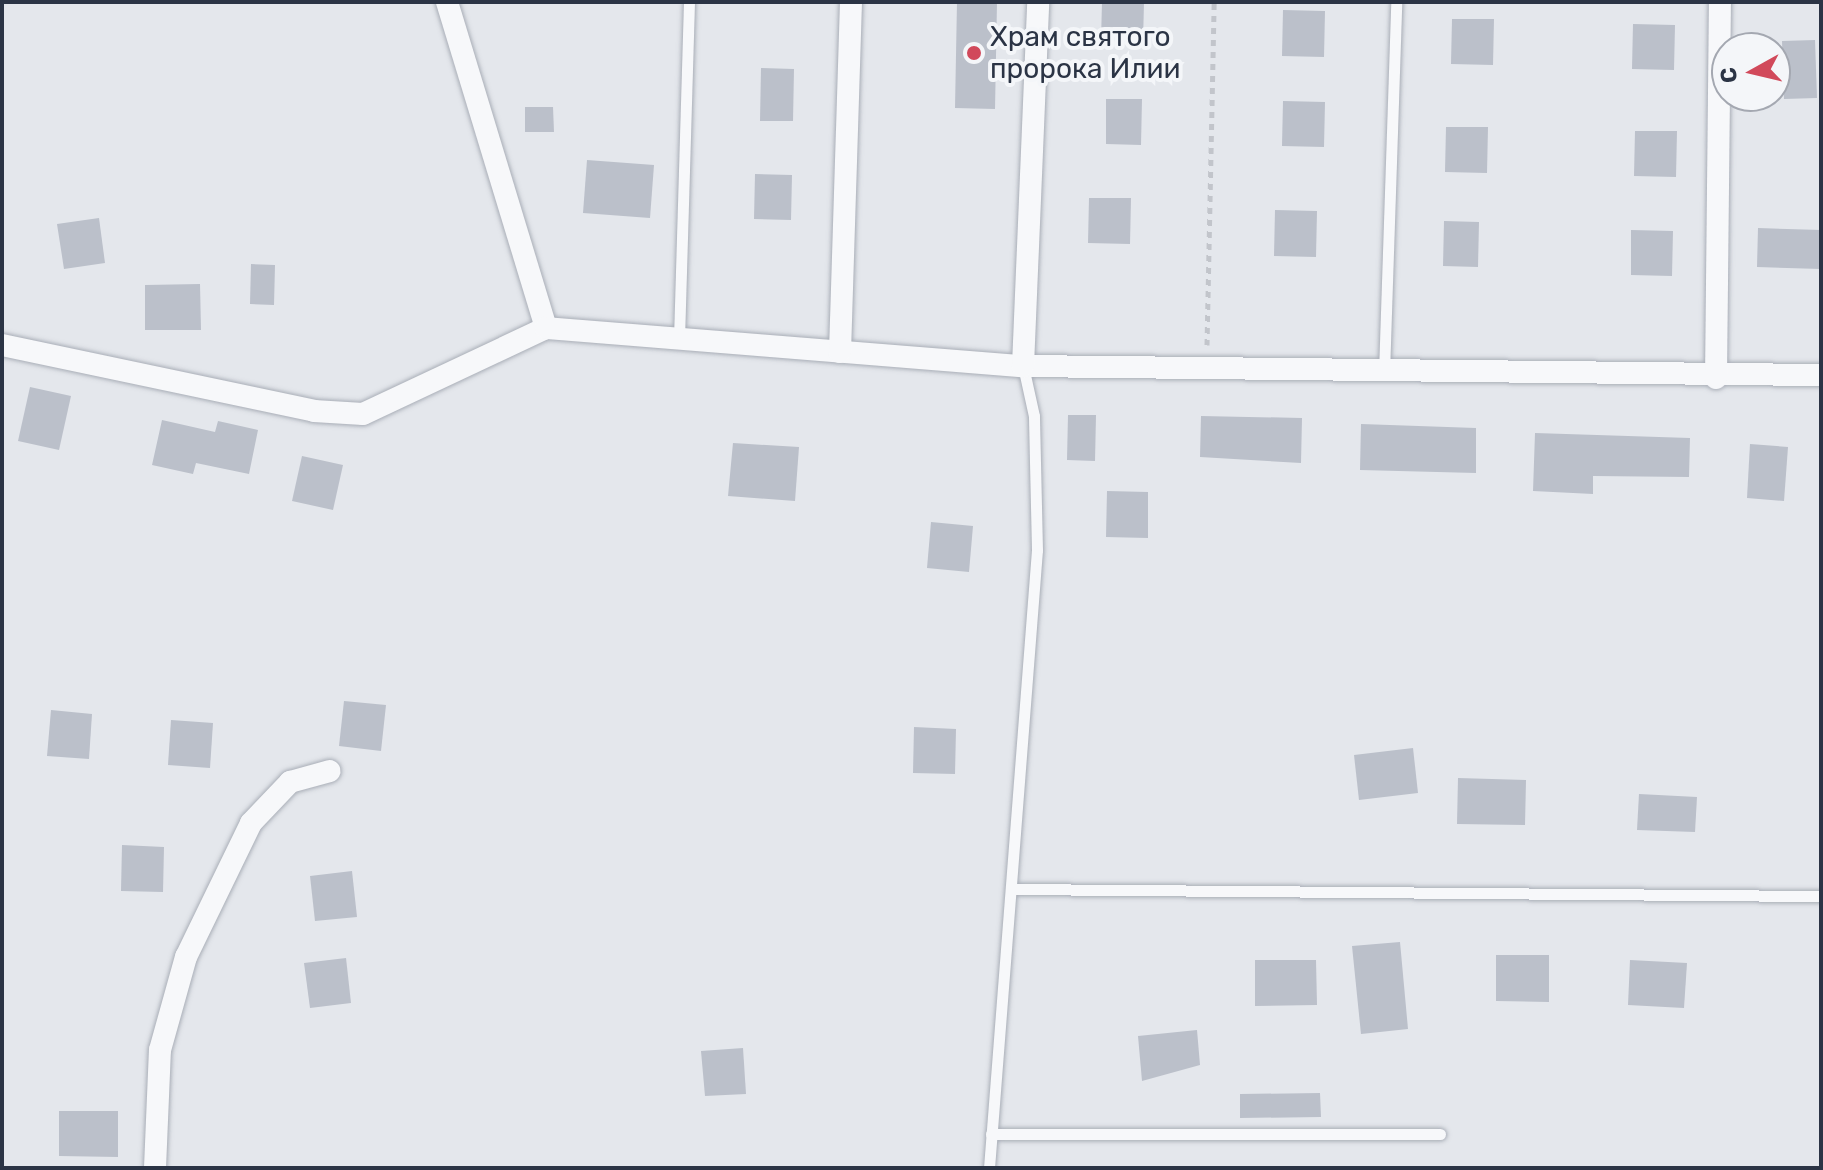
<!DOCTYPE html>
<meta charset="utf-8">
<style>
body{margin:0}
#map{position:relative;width:1823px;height:1170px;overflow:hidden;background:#e4e7ec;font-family:Rubik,sans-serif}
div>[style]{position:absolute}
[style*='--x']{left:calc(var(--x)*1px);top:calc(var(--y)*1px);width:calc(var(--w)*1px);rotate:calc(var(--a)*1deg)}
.building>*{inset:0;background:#bbc0ca}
.path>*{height:5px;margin-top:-2.5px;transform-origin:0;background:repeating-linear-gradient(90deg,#c2c5cb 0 6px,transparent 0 12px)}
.roads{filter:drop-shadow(0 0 2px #a9aeb7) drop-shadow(0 0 2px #a9aeb7)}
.lane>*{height:11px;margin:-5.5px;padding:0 5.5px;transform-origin:5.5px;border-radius:5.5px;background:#f7f8fa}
.street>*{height:22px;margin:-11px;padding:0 11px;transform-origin:11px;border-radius:11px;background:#f7f8fa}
.dots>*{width:22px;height:22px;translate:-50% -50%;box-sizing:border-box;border:4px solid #f4f6f9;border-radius:50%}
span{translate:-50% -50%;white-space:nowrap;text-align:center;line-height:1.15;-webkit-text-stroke:8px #f4f6f9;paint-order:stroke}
.poi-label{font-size:28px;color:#2b3445}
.left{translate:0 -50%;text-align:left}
.frame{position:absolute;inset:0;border:4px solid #2b3445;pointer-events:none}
.north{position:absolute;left:1711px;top:32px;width:80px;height:80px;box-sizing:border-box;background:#f4f6f9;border:2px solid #a4a8b1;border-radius:50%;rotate:262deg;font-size:22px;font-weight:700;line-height:32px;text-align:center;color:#2b3445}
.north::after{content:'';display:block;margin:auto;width:28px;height:36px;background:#d1495b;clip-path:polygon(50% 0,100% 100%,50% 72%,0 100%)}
</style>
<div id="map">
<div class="building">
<div style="clip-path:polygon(957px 2px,997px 2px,995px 109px,955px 108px)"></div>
<div style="clip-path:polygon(1102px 2px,1144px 2px,1143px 42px,1101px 41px)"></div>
<div style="clip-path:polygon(1283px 10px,1325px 11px,1324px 57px,1282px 56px)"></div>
<div style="clip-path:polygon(1452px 19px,1494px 19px,1493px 65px,1451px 64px)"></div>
<div style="clip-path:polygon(1633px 24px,1675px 25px,1674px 70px,1632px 69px)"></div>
<div style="clip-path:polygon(1815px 40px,1817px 98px,1784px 99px,1782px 41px)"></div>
<div style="clip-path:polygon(761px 68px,794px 69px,793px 121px,760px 121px)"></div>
<div style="clip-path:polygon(1106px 99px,1142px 99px,1141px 145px,1106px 144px)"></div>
<div style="clip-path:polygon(1283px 101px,1325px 102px,1324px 147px,1282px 146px)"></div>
<div style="clip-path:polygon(525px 107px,553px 107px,554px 132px,525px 132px)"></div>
<div style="clip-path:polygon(1446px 127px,1488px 127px,1487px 173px,1445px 172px)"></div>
<div style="clip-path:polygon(1635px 131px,1677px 131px,1676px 177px,1634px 176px)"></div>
<div style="clip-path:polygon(587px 160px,654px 165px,650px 218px,583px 213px)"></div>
<div style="clip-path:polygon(755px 174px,792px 175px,791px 220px,754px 219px)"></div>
<div style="clip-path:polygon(1089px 198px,1131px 198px,1130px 244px,1088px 243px)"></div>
<div style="clip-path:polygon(1275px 210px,1317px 211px,1316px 257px,1274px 256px)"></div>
<div style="clip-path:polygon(99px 218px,105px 263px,64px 269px,57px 224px)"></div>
<div style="clip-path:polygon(1444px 221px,1479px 222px,1478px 267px,1443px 266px)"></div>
<div style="clip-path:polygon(1758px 228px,1821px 230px,1821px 269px,1757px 267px)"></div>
<div style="clip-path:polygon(1631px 230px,1673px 231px,1672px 276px,1631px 275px)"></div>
<div style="clip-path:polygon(251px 264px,275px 265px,274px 305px,250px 304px)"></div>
<div style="clip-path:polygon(200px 284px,201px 330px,145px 330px,145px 285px)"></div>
<div style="clip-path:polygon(30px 387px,71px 396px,59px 450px,18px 441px)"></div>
<div style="clip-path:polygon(1068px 415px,1096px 415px,1095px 461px,1067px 460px)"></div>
<div style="clip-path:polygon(1201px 416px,1302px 418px,1301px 463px,1200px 457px)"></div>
<div style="clip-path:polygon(162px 420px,215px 432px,218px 421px,258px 430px,249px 474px,196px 463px,193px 474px,152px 465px)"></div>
<div style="clip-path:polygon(1361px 424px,1476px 428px,1476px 473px,1360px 470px)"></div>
<div style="clip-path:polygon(1535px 433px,1690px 438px,1689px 477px,1593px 476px,1593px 494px,1533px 491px)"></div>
<div style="clip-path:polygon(733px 443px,799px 447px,795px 501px,728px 496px)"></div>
<div style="clip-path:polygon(1750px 444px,1788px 447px,1784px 501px,1747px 498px)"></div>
<div style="clip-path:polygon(302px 456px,343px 465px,333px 510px,292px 501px)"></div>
<div style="clip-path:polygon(1107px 491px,1148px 492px,1148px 538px,1106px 537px)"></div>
<div style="clip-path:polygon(931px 522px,973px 526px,969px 572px,927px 568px)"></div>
<div style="clip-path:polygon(344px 701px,386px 705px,381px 751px,339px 746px)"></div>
<div style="clip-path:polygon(51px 710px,92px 714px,89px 759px,47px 756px)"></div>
<div style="clip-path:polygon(171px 720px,213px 723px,210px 768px,168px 765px)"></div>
<div style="clip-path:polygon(914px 727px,956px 729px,955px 774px,913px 773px)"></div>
<div style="clip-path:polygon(1413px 748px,1418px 793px,1359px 800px,1354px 755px)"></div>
<div style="clip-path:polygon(1458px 778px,1526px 780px,1525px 825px,1457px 824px)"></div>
<div style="clip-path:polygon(1639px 794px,1697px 797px,1695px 832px,1637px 830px)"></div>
<div style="clip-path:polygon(122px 845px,164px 847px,163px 892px,121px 891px)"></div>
<div style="clip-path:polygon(352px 871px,357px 917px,315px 921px,310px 876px)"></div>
<div style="clip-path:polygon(1400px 942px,1408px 1029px,1361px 1034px,1352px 946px)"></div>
<div style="clip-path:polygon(1496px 955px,1549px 955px,1549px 1002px,1496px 1001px)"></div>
<div style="clip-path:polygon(346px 958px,351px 1003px,310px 1008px,304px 963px)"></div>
<div style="clip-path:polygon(1255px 960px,1316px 960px,1317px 1005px,1255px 1006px)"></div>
<div style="clip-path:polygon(1630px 960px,1687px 963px,1684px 1008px,1628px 1005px)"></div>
<div style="clip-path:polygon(1197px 1030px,1200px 1065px,1142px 1081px,1138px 1036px)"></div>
<div style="clip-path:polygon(743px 1048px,746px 1094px,705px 1096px,701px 1051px)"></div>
<div style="clip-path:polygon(1320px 1093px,1321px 1117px,1240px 1118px,1240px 1094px)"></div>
<div style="clip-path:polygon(59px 1111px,118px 1111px,118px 1157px,59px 1156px)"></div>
</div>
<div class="path">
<div style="--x:1207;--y:345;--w:343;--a:-88.8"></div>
</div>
<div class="roads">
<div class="lane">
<div style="--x:679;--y:339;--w:337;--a:-88.3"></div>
<div style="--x:1384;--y:373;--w:371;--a:-88.1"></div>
<div style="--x:1012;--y:889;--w:809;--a:0.5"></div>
<div style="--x:991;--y:1134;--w:449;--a:0"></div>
<div style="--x:989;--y:1168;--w:620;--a:-85.56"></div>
<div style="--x:1037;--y:550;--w:134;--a:-91.3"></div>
<div style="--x:1034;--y:416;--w:51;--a:-102.4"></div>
</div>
<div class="street">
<div style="--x:447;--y:2;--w:341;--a:73.1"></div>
<div style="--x:2;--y:345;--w:319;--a:11.9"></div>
<div style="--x:314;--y:411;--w:49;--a:3.5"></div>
<div style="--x:363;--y:414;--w:202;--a:-25.2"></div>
<div style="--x:546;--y:328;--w:479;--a:4.6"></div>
<div style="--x:1023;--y:366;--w:798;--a:0.65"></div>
<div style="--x:840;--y:352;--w:350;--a:-88.2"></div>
<div style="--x:1023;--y:366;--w:364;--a:-87.6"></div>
<div style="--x:1716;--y:378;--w:376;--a:-89.4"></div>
<div style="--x:155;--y:1168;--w:118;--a:-87.6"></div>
<div style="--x:160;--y:1050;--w:97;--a:-74.4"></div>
<div style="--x:186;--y:957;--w:149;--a:-64.1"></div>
<div style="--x:251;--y:823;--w:57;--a:-46.4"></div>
<div style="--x:290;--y:782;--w:41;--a:-15.4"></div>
</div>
</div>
<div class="dots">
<div style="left:974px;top:53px;background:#d1495b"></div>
</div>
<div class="poi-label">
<span class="left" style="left:990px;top:53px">Храм святого<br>пророка Илии</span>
</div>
<div class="frame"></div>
<div class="north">С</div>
</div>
